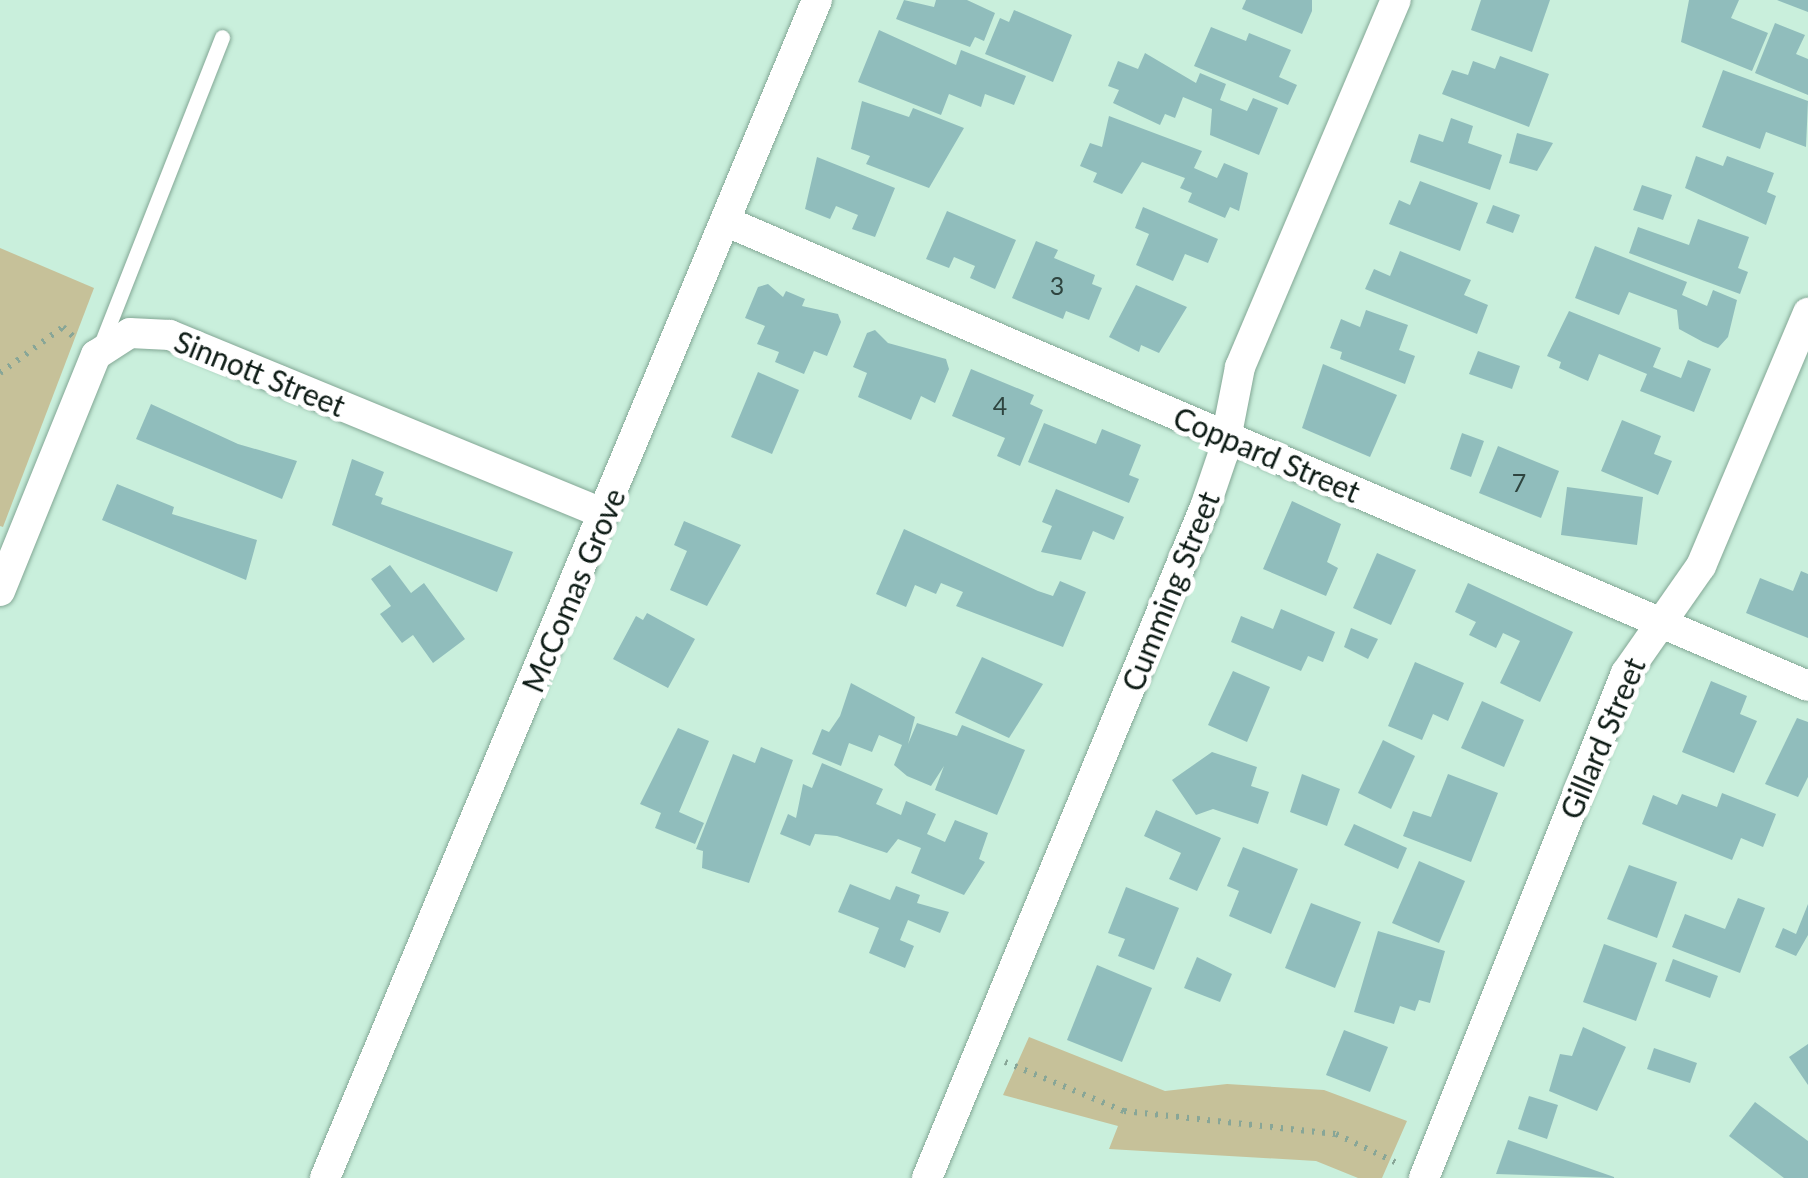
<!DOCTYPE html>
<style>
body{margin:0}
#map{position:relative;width:1808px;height:1178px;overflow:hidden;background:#c9efdc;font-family:Lato,sans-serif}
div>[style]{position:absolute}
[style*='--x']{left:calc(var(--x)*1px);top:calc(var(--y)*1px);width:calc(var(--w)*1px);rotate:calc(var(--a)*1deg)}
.green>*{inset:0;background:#c6c199}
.building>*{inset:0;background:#90bdbc}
.path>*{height:6px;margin-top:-3px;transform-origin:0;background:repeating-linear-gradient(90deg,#88a697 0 2.5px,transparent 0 10.5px)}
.roads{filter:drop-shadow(0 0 2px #83a795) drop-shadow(0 0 2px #83a795)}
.service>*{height:15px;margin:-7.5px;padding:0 7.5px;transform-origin:7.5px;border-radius:7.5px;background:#fff}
.minor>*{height:30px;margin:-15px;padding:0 15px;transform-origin:15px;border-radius:15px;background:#fff}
span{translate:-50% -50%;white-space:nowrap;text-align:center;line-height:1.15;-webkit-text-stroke:10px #fff;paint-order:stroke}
.number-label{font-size:25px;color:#2e443f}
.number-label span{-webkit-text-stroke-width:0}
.street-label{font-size:30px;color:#0d1b15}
</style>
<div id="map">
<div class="green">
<div style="clip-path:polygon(0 248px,94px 288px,3px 527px,0 526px)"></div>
<div style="clip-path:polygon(1029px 1037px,1165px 1091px,1227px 1084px,1324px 1090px,1407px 1121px,1382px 1178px,1358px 1178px,1316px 1161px,1109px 1149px,1118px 1126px,1003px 1095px)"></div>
</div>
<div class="building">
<div style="clip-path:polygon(904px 0,934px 7px,936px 0,967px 0,995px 13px,984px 41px,975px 37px,970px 47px,896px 19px)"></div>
<div style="clip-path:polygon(1246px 0,1312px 0,1312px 11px,1302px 34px,1242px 9px)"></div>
<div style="clip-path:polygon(1481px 0,1550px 0,1532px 52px,1471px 30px)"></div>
<div style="clip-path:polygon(1689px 0,1739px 0,1731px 18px,1768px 33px,1752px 71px,1681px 42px)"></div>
<div style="clip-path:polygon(1777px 0,1808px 0,1808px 12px)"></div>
<div style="clip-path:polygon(1014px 10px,1072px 35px,1053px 82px,985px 54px,1000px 18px,1009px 22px)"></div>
<div style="clip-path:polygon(1775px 23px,1805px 35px,1796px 54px,1808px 59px,1808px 95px,1755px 73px)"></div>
<div style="clip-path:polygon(1211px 27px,1246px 41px,1249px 33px,1291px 50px,1279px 77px,1297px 85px,1288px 105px,1194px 66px)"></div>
<div style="clip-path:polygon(879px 30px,956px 65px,961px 50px,1026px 76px,1014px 105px,985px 94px,981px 107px,949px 94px,941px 115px,858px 82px)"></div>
<div style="clip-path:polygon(1145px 53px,1196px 83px,1200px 73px,1226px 84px,1220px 100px,1247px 111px,1253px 98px,1278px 108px,1259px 155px,1210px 135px,1212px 109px,1183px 97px,1175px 118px,1165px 114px,1160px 125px,1113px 103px,1119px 90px,1108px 86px,1118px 61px,1138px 69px)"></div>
<div style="clip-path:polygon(1500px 56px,1549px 74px,1529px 127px,1442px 94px,1452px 70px,1468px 75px,1473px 61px,1495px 69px)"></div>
<div style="clip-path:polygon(1723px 70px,1808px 101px,1806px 147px,1766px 132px,1760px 149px,1702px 127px)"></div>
<div style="clip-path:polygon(862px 101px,909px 117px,913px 108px,964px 128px,929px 188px,866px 164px,870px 156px,851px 149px)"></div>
<div style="clip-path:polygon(1109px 116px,1202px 151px,1194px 168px,1217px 178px,1224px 163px,1248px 173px,1239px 211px,1230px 207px,1225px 218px,1188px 202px,1192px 193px,1180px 188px,1185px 178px,1142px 162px,1122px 194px,1093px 182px,1097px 173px,1080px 166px,1090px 143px,1102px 147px)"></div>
<div style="clip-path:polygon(1451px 118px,1473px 126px,1468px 143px,1502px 155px,1490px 190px,1410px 162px,1419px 134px,1443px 142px)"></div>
<div style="clip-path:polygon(1517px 133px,1553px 143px,1537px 171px,1509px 163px)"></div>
<div style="clip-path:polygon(1696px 156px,1723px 166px,1727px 156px,1774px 173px,1767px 192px,1776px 196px,1766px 225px,1685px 188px)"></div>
<div style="clip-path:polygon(817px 157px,895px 188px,875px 237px,852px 229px,858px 215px,836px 206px,830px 219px,805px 209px)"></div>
<div style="clip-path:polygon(1420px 181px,1478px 203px,1460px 251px,1389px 224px,1399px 200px,1410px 205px)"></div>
<div style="clip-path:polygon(1642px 185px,1672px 195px,1663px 220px,1633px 210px)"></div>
<div style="clip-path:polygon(1493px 205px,1520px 215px,1513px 233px,1486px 223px)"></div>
<div style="clip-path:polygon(1143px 207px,1218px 239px,1208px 263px,1185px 254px,1173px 281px,1136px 265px,1149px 234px,1135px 228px)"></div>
<div style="clip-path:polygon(947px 211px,1016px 240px,995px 289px,970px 278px,975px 266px,954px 257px,949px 268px,926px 259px)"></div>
<div style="clip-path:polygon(1698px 219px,1749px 237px,1738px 268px,1748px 272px,1740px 294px,1629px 253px,1638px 227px,1689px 245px)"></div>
<div style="clip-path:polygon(1036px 241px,1058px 250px,1054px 258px,1095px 275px,1092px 284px,1102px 288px,1089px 320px,1066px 311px,1063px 319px,1012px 298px)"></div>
<div style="clip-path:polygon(1595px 246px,1687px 282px,1682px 295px,1707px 306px,1713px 290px,1737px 300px,1728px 337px,1718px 348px,1703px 342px,1679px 329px,1677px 310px,1629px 292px,1619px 315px,1575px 298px)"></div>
<div style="clip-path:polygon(1400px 251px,1471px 280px,1464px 295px,1488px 305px,1477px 334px,1365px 289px,1374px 269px,1390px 276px)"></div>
<div style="clip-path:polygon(768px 284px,783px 297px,786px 291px,805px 299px,802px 306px,838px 314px,841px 322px,827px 356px,814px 351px,804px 374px,775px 362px,779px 352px,757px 344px,765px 326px,745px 318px,758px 287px)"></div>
<div style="clip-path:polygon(1136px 285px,1187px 307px,1159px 353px,1141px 345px,1139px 352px,1109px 337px)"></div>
<div style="clip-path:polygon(1366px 310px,1408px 325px,1399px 350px,1415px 356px,1405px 384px,1340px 359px,1342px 352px,1330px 348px,1341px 319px,1360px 327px)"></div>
<div style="clip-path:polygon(1569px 311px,1661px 348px,1653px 367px,1681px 378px,1688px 360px,1711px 369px,1694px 412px,1640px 391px,1647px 374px,1599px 354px,1588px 381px,1559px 368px,1561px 362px,1547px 356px)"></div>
<div style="clip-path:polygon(875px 330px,888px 343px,946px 359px,949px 369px,935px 403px,921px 396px,911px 420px,858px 397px,867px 373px,853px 367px,867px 333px)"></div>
<div style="clip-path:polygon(1478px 351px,1520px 366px,1512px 389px,1469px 374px)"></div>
<div style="clip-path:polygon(1323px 364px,1397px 395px,1370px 457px,1302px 428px)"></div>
<div style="clip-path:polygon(971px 369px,1034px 395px,1030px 404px,1043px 410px,1020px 466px,997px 456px,1005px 438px,952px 416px)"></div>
<div style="clip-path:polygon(758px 372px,799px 390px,772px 454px,731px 437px)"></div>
<div style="clip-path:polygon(151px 404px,238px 444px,297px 461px,282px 499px,136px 439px)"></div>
<div style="clip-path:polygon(1622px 420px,1661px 436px,1654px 454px,1672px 461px,1658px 495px,1601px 471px)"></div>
<div style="clip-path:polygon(1044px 423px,1096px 444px,1102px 429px,1141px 445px,1129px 475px,1139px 479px,1129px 503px,1028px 462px)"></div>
<div style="clip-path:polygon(1462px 433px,1484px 441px,1471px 477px,1450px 469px)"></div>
<div style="clip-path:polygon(1498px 446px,1559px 471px,1541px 518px,1479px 493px)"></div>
<div style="clip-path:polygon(352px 459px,384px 472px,375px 495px,383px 498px,381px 504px,513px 552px,497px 592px,332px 525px)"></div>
<div style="clip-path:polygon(117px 484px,174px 507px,172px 514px,257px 540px,246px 580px,102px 520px)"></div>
<div style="clip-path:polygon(1567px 487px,1643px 497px,1637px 545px,1561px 535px)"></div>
<div style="clip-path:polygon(1056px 489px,1124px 517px,1114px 540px,1093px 531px,1081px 560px,1041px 552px,1052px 526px,1042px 522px)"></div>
<div style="clip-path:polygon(1292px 501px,1341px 524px,1327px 562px,1338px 568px,1326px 596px,1263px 569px)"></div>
<div style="clip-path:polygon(684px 521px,741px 545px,707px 606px,670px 590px,687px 551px,674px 545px)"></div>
<div style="clip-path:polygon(904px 529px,1038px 591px,1053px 596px,1060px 581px,1086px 592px,1063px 647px,956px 606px,963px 592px,941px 583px,936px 594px,915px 585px,906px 607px,876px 594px)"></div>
<div style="clip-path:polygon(1377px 553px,1416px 570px,1391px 625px,1353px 608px)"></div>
<div style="clip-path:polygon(390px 565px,411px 593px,424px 583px,465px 639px,433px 663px,413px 635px,402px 643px,380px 614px,391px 606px,371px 579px)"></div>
<div style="clip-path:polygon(1801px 571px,1808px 574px,1808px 638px,1746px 613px,1760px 578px,1793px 591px)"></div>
<div style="clip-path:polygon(1468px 583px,1573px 632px,1540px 702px,1500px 683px,1520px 641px,1503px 633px,1496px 648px,1469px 635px,1476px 622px,1455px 612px)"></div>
<div style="clip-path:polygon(1281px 609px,1335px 632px,1323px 662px,1308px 656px,1301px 671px,1231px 642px,1241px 616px,1273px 629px)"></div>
<div style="clip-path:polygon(647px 613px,695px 639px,668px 688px,613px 659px,636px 616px,643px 620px)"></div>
<div style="clip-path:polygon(1351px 628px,1378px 639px,1368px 659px,1344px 647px)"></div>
<div style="clip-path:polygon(982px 657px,1043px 684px,1009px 738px,955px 713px)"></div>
<div style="clip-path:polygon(1415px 662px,1464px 683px,1448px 721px,1433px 714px,1422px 740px,1388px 726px)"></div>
<div style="clip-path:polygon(1233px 671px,1270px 687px,1247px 742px,1208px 725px)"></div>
<div style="clip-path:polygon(1711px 681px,1747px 696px,1740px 714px,1757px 721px,1734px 773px,1682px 752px)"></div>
<div style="clip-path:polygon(851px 683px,915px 717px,908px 744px,917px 723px,957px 736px,962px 725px,1025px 750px,997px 815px,935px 790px,944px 766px,931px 786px,907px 776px,894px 765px,902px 745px,879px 735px,872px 752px,849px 743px,841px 766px,812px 754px,822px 729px,829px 732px,840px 716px)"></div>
<div style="clip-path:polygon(1482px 701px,1524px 720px,1504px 767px,1461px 748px)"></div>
<div style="clip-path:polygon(1797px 718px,1808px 722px,1808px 777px,1798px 797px,1765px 784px)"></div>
<div style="clip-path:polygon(678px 728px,709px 741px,679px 812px,704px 823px,695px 844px,655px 828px,661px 813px,640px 804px)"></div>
<div style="clip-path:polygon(1383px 740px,1415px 756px,1391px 809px,1358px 793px)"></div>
<div style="clip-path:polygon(761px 747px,793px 760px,749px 883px,702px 868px,703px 851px,696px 849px,733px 754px,755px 763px)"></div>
<div style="clip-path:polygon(1212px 752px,1257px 767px,1251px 786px,1269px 792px,1258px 824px,1213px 809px,1196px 815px,1172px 780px)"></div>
<div style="clip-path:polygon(822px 763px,883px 789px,876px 804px,901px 815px,906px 801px,936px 814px,927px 834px,945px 842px,955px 820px,988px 833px,979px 859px,985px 862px,964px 895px,911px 873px,921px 848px,898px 839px,887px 853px,837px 836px,815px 834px,810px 846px,780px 834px,788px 814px,796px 818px,803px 784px,812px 788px)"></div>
<div style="clip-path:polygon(1302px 774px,1340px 789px,1327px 826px,1290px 812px)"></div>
<div style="clip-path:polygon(1448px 774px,1498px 793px,1471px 862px,1403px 836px,1413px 811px,1431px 817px)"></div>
<div style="clip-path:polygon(1722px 793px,1776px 814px,1763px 847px,1741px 838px,1732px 860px,1642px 824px,1653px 795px,1677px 805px,1682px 794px,1717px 807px)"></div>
<div style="clip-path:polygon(1156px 810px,1221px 838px,1197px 891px,1169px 879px,1181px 853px,1144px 836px)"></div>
<div style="clip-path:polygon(1354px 824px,1407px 848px,1398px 869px,1344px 845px)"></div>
<div style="clip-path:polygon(1243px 847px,1298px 869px,1271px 934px,1229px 916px,1239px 891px,1227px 886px)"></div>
<div style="clip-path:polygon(1419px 861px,1465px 881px,1439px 943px,1392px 923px)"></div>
<div style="clip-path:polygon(1629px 865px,1677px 882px,1657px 938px,1607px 919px)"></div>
<div style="clip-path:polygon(850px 884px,890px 900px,896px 886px,920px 895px,917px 903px,949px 912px,940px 933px,908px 920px,900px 940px,914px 946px,905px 968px,869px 953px,879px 928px,838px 912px)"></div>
<div style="clip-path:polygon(1126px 887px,1179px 908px,1154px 970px,1118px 956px,1125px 939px,1108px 933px)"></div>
<div style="clip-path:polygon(1738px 898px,1765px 908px,1740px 973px,1672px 947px,1685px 914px,1725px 929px)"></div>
<div style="clip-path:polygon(1311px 903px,1361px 922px,1335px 988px,1285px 968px)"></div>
<div style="clip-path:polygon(1808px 904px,1808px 935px,1796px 956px,1775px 947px,1783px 928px,1796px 934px)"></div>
<div style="clip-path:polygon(1378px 931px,1445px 951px,1430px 1003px,1419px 1000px,1415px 1011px,1400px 1006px,1394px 1024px,1354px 1012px)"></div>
<div style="clip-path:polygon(1604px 944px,1657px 963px,1636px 1021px,1583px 1002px)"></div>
<div style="clip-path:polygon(1197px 957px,1232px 974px,1220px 1002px,1184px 988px)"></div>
<div style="clip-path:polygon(1673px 959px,1718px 976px,1710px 998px,1665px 981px)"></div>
<div style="clip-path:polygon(1097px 965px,1152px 988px,1122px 1062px,1067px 1040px)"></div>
<div style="clip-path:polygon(1583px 1027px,1626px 1047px,1597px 1111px,1549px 1091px,1560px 1054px,1572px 1056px)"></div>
<div style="clip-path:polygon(1344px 1030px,1388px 1047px,1370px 1092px,1326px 1075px)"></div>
<div style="clip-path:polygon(1808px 1044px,1808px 1085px,1789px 1057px)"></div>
<div style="clip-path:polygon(1654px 1048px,1697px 1063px,1690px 1083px,1647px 1069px)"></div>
<div style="clip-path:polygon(1529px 1096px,1558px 1105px,1547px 1139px,1518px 1129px)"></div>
<div style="clip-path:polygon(1755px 1102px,1808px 1141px,1808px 1178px,1784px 1178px,1729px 1136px)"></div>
<div style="clip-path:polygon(1508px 1140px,1614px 1177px,1614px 1178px,1496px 1174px)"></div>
</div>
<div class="path">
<div style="--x:0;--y:373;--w:78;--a:-36.1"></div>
<div style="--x:63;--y:327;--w:16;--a:43"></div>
<div style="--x:1005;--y:1062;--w:129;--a:22.4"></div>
<div style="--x:1124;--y:1111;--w:213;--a:6.2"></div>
<div style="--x:1336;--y:1134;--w:70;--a:25.5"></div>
</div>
<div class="roads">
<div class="service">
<div style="--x:100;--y:347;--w:333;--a:-68.5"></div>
</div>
<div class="minor">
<div style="--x:727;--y:222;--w:1176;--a:23.23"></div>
<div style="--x:0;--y:591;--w:255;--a:-67.9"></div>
<div style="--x:96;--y:355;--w:40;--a:-32.9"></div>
<div style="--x:130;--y:333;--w:40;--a:2.9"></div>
<div style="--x:170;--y:335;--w:469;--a:22.4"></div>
<div style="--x:325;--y:1178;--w:1277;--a:-67.33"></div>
<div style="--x:927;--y:1178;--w:726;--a:-67.5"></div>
<div style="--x:1205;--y:507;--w:56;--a:-71.2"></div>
<div style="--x:1223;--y:454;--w:89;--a:-78.9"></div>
<div style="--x:1240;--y:367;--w:399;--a:-67"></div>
<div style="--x:1424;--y:1178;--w:544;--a:-68.2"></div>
<div style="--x:1626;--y:673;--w:131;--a:-55"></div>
<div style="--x:1701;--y:566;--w:275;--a:-67.1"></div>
</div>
</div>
<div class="number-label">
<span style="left:1057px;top:285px">3</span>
<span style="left:1000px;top:405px">4</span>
<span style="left:1519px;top:482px">7</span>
</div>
<div class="street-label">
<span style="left:260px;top:373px;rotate:22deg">Sinnott Street</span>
<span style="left:1267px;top:454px;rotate:23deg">Coppard Street</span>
<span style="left:573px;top:590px;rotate:-67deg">McComas Grove</span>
<span style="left:1170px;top:591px;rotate:-68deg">Cumming Street</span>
<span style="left:1602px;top:738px;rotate:-67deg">Gillard Street</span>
</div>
</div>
